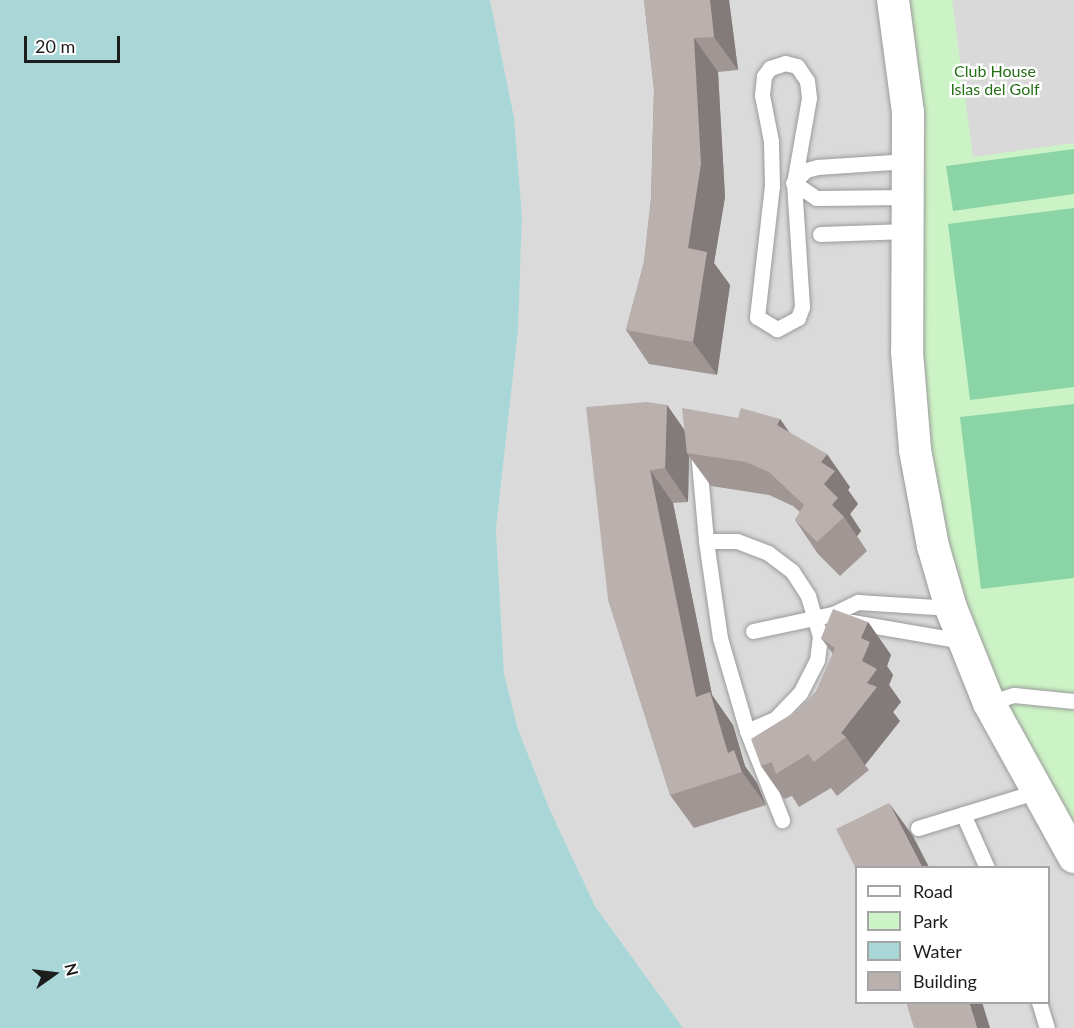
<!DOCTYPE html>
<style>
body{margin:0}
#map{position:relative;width:1074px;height:1028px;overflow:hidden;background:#ede8e4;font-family:Lato,sans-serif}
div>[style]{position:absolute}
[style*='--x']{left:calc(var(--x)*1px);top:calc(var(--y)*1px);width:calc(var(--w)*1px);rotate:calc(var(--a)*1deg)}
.residential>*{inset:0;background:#dbdada}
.park>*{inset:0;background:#ccf3c5}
.pitch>*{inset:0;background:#8ad4a5}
.parking>*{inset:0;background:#d9d9d9}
.water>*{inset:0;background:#a9d6d6}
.roads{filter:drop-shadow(0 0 2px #9a9a9a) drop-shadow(0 0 2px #9a9a9a)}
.lane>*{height:15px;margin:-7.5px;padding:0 7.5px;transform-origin:7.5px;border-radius:7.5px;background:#fff}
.street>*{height:32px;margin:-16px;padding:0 16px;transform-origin:16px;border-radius:16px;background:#fff}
.wall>*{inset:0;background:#a09795}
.shaded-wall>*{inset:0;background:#827b79}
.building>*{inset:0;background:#bab0ad}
span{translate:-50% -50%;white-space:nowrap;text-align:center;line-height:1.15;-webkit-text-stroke:5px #fff;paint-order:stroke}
.park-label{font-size:16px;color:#256f17}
.legend{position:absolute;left:855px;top:866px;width:195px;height:138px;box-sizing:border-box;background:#fff;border:2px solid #a5a5a5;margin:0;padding:8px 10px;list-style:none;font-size:18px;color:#1d1d1d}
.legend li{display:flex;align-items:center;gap:12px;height:30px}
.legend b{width:30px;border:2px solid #a5a5a5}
.north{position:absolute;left:24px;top:944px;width:60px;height:60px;-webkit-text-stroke:4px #fff;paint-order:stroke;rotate:76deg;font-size:16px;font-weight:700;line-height:24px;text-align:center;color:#1d1d1d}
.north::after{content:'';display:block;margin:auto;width:21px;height:27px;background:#1d1d1d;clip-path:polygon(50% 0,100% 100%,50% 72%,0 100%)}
.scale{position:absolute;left:24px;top:36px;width:96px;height:27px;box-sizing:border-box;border:3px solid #1d1d1d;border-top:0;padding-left:8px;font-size:18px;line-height:21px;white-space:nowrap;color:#1d1d1d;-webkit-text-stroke:4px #fff;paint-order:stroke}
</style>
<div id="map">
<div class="residential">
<div style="clip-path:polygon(evenodd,490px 0,1074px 0,1074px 1028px,683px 1028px,595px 906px,549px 808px,518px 729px,504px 673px,496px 529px,518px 331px,522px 216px,514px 117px,490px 0,856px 868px,1048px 868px,1048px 1002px,856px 1002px,856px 868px)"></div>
</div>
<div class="park">
<div style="clip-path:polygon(904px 0,1074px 0,1074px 827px,1019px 737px,960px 589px,929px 463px,919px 344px)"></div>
</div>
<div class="pitch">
<div style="clip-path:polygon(1074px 149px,1074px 194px,953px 211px,946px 166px)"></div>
<div style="clip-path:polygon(1074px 208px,1074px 387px,970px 400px,948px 224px)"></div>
<div style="clip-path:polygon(1074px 404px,1074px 578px,981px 589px,960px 417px)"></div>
</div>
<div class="parking">
<div style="clip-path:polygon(952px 0,1074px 0,1074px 143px,973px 157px)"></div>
</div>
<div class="water">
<div style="clip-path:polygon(0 0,490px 0,514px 117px,522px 216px,518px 331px,496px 529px,504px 673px,518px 729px,549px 808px,595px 906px,683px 1028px,0 1028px)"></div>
</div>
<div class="roads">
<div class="lane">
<div style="--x:785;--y:63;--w:12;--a:14"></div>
<div style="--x:797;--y:66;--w:18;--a:56"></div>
<div style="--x:807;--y:81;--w:17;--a:83"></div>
<div style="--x:809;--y:98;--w:86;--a:100"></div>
<div style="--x:794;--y:183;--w:124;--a:86.3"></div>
<div style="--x:802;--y:307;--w:12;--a:110"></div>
<div style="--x:798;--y:318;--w:24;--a:152"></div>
<div style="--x:777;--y:329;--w:23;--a:-149"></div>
<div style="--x:757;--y:317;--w:132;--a:-83.5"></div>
<div style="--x:772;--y:186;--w:45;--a:-91.3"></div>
<div style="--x:771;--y:141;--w:47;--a:-101.1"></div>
<div style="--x:762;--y:95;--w:19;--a:-84"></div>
<div style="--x:764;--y:76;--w:10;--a:-53"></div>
<div style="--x:770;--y:68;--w:16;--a:-18"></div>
<div style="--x:793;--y:183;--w:18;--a:-45"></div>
<div style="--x:806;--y:170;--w:11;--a:-15"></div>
<div style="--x:817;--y:167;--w:91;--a:-3.8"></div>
<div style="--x:794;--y:183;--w:27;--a:34"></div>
<div style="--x:816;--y:198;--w:92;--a:-0.6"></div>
<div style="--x:820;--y:234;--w:88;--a:-2"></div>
<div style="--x:698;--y:451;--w:90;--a:84.9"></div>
<div style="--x:706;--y:541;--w:98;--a:81.8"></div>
<div style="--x:720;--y:638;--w:97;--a:73.8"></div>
<div style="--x:747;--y:731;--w:96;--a:68.5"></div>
<div style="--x:706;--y:541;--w:31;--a:0"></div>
<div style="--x:737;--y:541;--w:33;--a:21"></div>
<div style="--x:768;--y:553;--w:30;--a:37"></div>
<div style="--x:792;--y:571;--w:30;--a:57"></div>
<div style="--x:808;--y:596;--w:42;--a:73.3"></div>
<div style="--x:820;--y:636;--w:24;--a:97"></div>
<div style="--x:817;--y:660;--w:37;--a:117"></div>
<div style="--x:800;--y:693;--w:36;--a:134"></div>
<div style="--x:775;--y:719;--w:30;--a:157"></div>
<div style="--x:852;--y:622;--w:113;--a:9.7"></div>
<div style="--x:753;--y:631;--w:82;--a:-12"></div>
<div style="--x:833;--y:614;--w:28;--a:-26"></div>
<div style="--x:858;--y:602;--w:93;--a:3.7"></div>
<div style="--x:989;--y:703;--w:26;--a:-18"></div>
<div style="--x:1014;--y:695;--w:60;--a:5.7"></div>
<div style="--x:963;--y:814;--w:59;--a:66"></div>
<div style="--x:918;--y:828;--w:122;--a:-17.1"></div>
<div style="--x:1039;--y:1002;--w:27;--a:73"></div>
</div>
<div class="street">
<div style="--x:893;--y:0;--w:113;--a:82.4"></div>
<div style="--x:908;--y:112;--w:240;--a:90.2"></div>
<div style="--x:907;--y:352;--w:98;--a:85.3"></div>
<div style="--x:915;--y:450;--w:98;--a:79.4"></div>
<div style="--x:933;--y:546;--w:65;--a:73.8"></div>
<div style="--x:951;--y:608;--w:102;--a:68.2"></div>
<div style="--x:989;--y:703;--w:176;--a:61.1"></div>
</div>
</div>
<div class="wall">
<div style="clip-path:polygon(644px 0,729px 0,738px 70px,718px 72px,725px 197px,714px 263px,730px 285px,717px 375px,649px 364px,626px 330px,644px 262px,651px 199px,654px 89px)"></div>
<div style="clip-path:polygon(667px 405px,685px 431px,738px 418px,780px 419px,789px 432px,850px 487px,848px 490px,858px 504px,850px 514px,861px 531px,857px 536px,867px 551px,840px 576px,818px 554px,795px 520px,800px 512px,793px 506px,769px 495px,711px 486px,689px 456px,688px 502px,673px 503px,712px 695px,733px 725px,745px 766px,757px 783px,766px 805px,694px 828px,670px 795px,608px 599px)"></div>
<div style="clip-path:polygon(868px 622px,891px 655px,887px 666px,893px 675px,889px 685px,901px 702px,893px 712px,900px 721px,865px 765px,869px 770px,837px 796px,831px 788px,799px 807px,792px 796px,784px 799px,761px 766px,798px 710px,816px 692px,833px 654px,821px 638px)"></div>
</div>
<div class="shaded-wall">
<div style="clip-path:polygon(710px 0,729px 0,738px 70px,714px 37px)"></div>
<div style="clip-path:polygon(694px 38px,718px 72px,725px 197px,714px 263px,730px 285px,717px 375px,693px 342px,688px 248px)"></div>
<div style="clip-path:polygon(667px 405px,690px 438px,687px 453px,689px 456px,688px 502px,665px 468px)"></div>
<div style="clip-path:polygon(780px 419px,803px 452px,777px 425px)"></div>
<div style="clip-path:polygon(827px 454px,850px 487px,848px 490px,858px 504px,850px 514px,861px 531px,857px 536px,844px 517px,832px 505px,824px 484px,821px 462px)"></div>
<div style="clip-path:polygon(650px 470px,673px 503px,712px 695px,733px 725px,745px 766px,757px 783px,766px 805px,742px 772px,728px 753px,696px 697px)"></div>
<div style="clip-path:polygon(868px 622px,891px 655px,887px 666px,893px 675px,889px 685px,901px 702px,893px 712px,900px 721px,865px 765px,846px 737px,841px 733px,867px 683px,862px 661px,861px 638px)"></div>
<div style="clip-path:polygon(889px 803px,913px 836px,929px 867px,922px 867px)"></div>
<div style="clip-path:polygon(969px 1002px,982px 1002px,990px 1028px,977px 1028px)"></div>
</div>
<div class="building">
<div style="clip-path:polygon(644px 0,710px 0,714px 37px,694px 38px,701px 164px,688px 248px,707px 252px,693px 342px,626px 330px,644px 262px,651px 199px,654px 89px)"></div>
<div style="clip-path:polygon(647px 402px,667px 405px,665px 468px,650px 470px,696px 697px,710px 692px,728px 753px,734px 750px,742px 772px,670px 795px,608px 599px,586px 407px)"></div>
<div style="clip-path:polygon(682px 408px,738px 418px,741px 408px,780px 419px,777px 425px,827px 454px,821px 462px,835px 471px,824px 484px,838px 498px,832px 505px,844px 517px,817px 542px,795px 520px,804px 505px,769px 472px,746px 462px,687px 453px)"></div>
<div style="clip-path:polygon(833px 609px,868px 622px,861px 638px,870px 642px,862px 661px,877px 669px,867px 683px,877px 687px,841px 733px,846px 737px,814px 762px,808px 754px,776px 774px,772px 762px,761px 766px,751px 739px,798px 710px,816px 692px,835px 648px,821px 638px)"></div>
<div style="clip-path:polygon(889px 803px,922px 867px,856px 867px,856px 869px,836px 829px)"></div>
<div style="clip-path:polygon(906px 1002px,969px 1002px,977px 1028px,914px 1028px)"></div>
</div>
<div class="park-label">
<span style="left:995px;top:80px">Club House<br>Islas del Golf</span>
</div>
<ul class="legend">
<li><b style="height:8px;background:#fff"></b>Road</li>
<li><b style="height:16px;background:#ccf3c5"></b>Park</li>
<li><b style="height:16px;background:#a9d6d6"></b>Water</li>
<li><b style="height:16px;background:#bab0ad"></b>Building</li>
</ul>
<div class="north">N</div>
<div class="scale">20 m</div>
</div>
